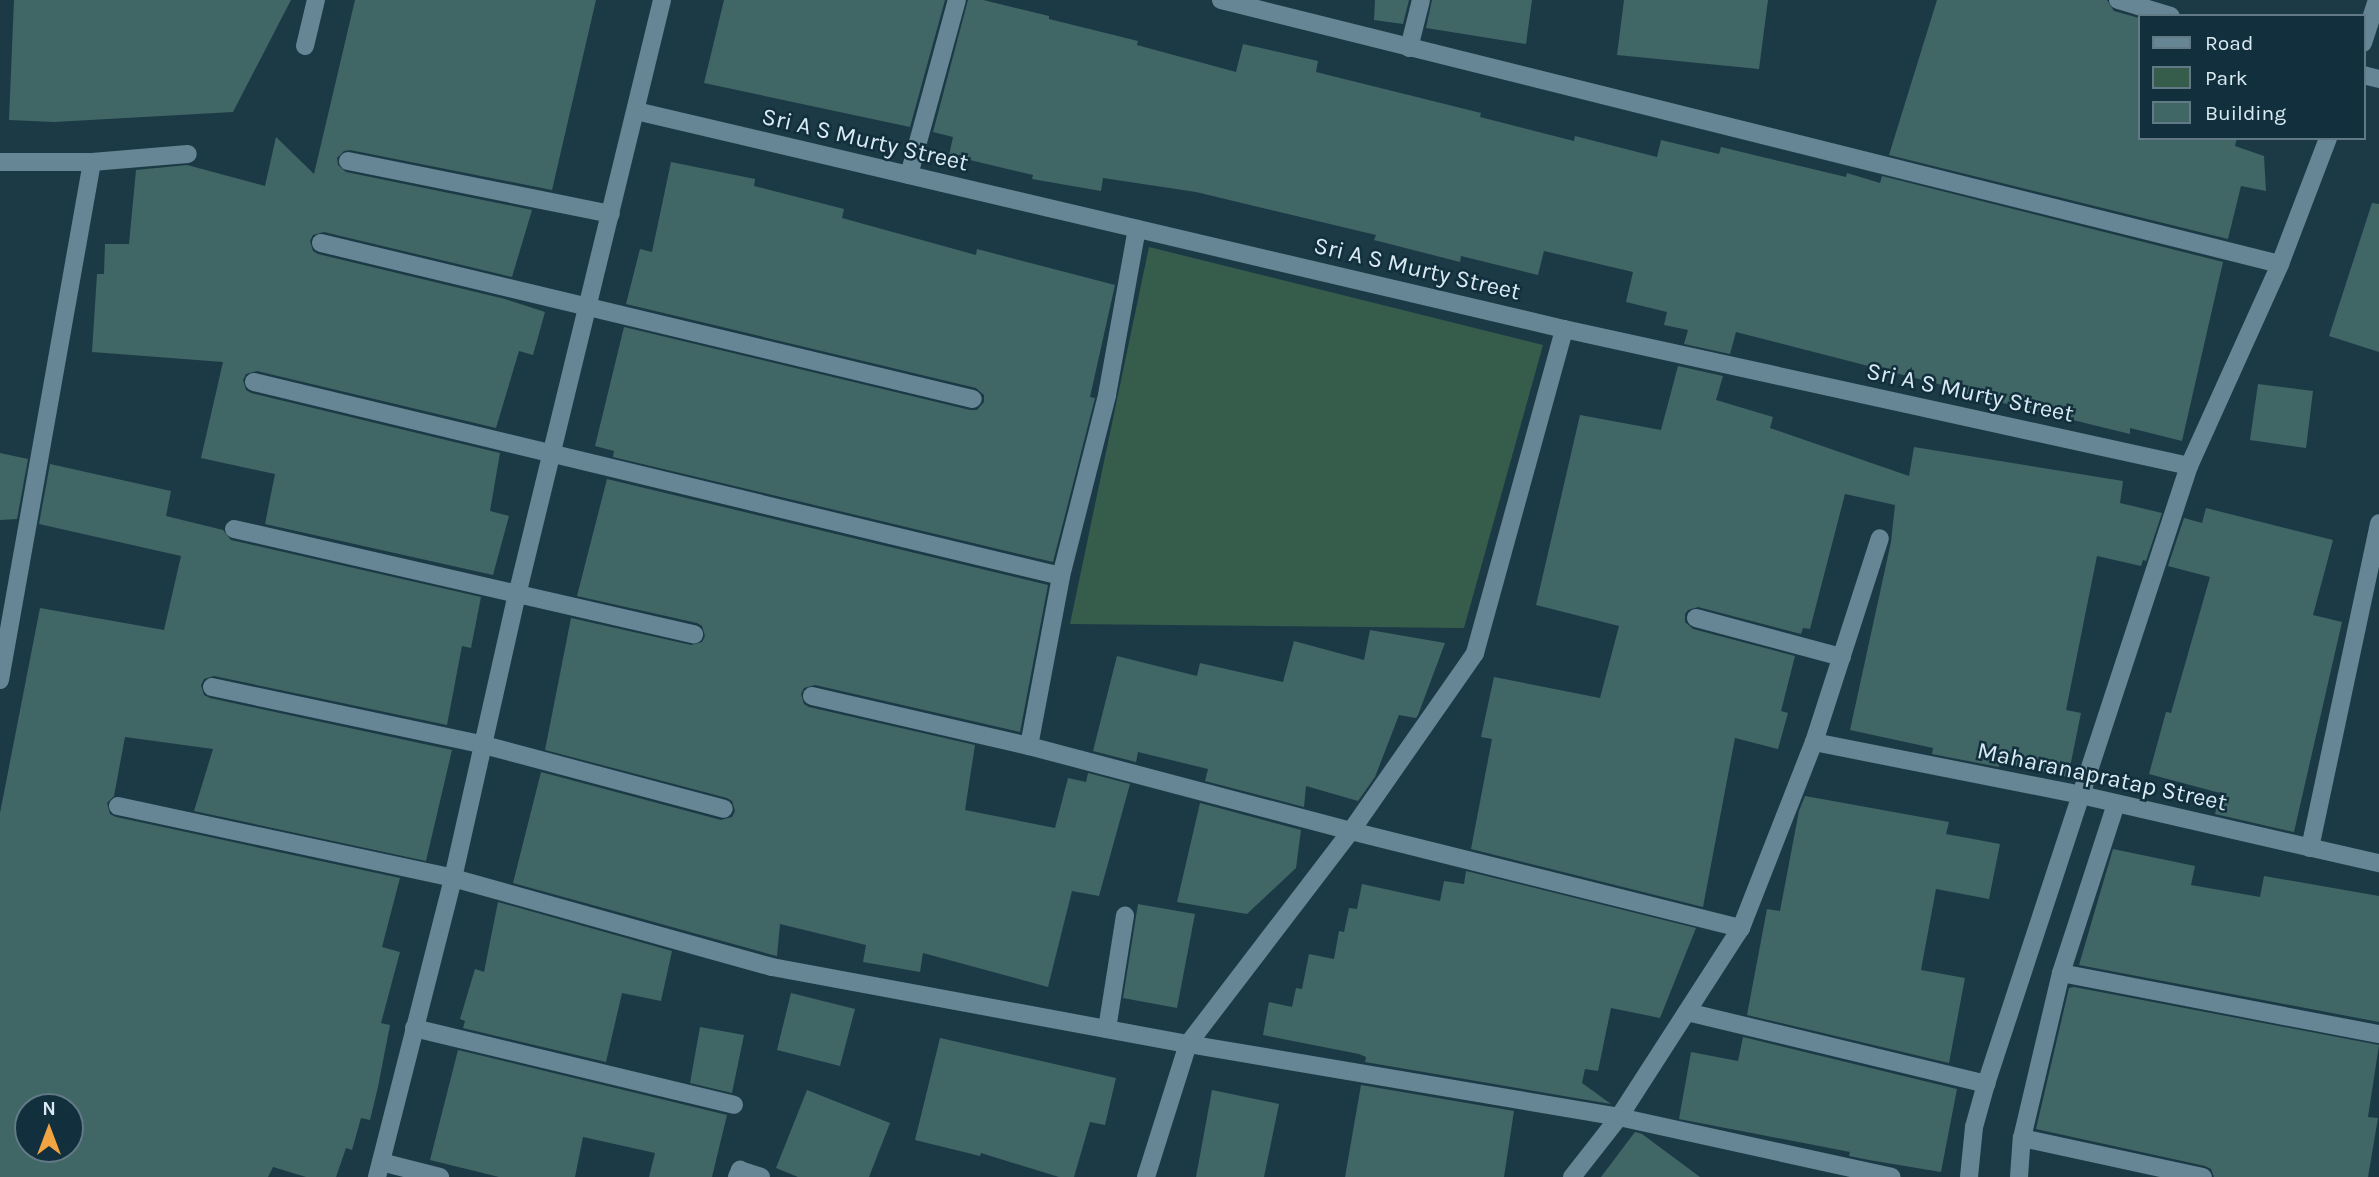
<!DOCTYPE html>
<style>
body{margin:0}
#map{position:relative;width:2379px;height:1177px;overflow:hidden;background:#1c3a46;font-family:Karla,sans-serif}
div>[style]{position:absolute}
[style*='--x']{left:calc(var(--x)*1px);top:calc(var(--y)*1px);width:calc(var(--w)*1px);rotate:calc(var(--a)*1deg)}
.green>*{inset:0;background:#365d4c}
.building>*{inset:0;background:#416666}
.minor>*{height:18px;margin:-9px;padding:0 9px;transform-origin:9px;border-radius:9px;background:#668695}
span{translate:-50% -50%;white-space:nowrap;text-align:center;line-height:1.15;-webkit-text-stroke:5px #112f3c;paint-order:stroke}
.street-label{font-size:24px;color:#d9eaf2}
.legend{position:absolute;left:2138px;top:14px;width:228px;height:126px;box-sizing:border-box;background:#112f3c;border:2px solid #617a85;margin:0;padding:9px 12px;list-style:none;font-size:21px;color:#d9eaf2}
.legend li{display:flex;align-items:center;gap:14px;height:35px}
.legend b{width:35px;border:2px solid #617a85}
.north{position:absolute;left:14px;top:1093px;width:70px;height:70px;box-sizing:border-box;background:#112f3c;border:2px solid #617a85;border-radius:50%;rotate:0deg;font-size:19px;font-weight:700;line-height:28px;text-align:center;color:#d9eaf2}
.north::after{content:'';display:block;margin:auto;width:24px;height:32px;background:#f3a442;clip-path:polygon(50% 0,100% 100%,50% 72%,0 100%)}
</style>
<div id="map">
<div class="green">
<div style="clip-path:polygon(1149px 247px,1543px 345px,1464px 628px,1070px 624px)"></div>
</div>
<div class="building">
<div style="clip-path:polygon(14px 0,291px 0,233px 112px,54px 122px,9px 120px)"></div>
<div style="clip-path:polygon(355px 0,596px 0,552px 190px,350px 150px,344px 151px,337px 158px,338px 165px,346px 172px,532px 210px,512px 277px,324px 232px,313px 235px,310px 241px,313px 251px,318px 254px,505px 299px,545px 312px,533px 355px,519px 351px,496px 428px,257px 371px,246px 374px,243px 380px,246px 390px,251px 393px,500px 453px,490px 511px,509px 516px,493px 575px,265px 524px,275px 474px,201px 458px,223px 362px,92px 352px,97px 274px,104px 274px,105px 244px,129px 244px,136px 170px,187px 165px,265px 186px,276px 137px,314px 174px)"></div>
<div style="clip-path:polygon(724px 0,945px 0,910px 127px,704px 83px)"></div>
<div style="clip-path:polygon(968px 0,983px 0,1049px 16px,1049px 19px,1138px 41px,1137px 45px,1236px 72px,1243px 44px,1318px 61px,1316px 72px,1481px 113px,1480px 117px,1574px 141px,1575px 136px,1657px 157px,1661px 140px,1719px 154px,1721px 147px,1846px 177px,1847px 173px,1880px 183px,1882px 176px,2223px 262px,2182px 441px,2130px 428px,2130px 434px,1950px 390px,1950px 387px,1736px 332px,1730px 354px,1684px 344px,1688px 330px,1664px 325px,1667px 312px,1626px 302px,1633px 272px,1544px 251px,1538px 275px,1461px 256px,1460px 262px,1374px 240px,1376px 235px,1196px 192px,1103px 178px,1101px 191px,1032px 179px,1033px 175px,949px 155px,953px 137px,933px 132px)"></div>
<div style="clip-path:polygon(1375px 0,1409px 0,1403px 24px,1374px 20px)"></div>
<div style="clip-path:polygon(1432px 0,1532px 0,1526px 44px,1426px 28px)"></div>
<div style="clip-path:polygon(1624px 0,1768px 0,1759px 69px,1617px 55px)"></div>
<div style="clip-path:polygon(1937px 0,2107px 0,2114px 11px,2139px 18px,2139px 138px,2237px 138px,2235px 146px,2264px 156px,2266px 191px,2241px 186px,2228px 239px,1889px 155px)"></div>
<div style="clip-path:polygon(671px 162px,755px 179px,754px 186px,844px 209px,842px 218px,976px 255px,977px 249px,1115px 285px,1090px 397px,1095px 398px,1053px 562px,613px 457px,614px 451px,595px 446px,624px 327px,970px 410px,977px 410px,984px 402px,984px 395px,976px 388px,626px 304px,640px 249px,652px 252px)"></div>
<div style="clip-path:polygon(2372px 203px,2379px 204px,2379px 352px,2329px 336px)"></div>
<div style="clip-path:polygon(1678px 366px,1723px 376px,1716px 400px,1773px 417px,1770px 428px,1909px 476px,1914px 447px,2123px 481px,2120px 503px,2162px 513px,2146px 561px,2143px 560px,2141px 566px,2097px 556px,2066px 710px,2081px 713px,2068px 777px,2000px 762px,1999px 767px,1932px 754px,1933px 748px,1850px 730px,1891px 542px,1895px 505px,1845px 494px,1810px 629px,1803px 628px,1801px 634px,1698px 607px,1688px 610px,1685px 614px,1685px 622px,1693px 629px,1795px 656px,1781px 711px,1788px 713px,1778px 749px,1735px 738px,1703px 907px,1471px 849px,1492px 739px,1481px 737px,1494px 677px,1600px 698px,1619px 626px,1536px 605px,1580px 415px,1661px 430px)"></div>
<div style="clip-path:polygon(2258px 384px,2313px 391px,2306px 448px,2250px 440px)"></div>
<div style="clip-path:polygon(0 453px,28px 459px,17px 519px,0 520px)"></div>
<div style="clip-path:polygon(evenodd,50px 464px,171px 491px,166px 516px,223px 530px,231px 540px,481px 597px,471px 648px,462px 646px,447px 725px,214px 676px,204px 679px,201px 685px,204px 695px,210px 698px,452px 750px,426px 861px,194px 811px,213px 749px,125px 737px,114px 796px,107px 803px,110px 814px,116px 817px,400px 878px,382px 947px,400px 952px,381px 1023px,390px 1025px,378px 1087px,370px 1120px,361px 1118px,352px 1150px,346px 1148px,336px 1177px,306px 1177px,273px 1167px,268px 1177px,0 1177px,0 813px,40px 608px,164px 630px,181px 556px,39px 524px,50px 464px,28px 1107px,70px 1107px,70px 1149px,28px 1149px,28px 1107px)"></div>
<div style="clip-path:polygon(607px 479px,1048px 585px,1020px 732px,815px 685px,804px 688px,801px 694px,804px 704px,809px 707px,975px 745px,965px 810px,1055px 828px,1068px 778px,1086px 782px,1088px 773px,1130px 784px,1099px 896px,1072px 891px,1048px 987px,923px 953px,920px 972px,863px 962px,866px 945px,780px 924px,777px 956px,769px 954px,513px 883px,541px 772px,721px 820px,732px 817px,735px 811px,732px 801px,727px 798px,545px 750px,571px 618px,691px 645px,702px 642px,705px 636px,702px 626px,697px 623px,577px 596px)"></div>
<div style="clip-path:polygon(2206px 508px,2333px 540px,2313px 615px,2342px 622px,2294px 832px,2215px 814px,2220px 793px,2149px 774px,2166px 712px,2171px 713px,2210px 577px,2168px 566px,2184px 518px,2202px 523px)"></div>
<div style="clip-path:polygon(1370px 630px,1445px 643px,1418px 715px,1416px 718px,1399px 715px,1375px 777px,1358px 801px,1306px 786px,1304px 807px,1205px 781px,1208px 769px,1138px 752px,1136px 762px,1093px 751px,1117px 656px,1197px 676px,1200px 663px,1283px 682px,1294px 641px,1364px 660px)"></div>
<div style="clip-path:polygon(1805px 796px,1949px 822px,1946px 834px,2000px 844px,1989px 899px,1936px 889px,1921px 970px,1965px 978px,1949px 1063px,1747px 1015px,1767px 909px,1780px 911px,1799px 811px)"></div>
<div style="clip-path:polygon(1200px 803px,1301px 830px,1296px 868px,1247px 914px,1177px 902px)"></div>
<div style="clip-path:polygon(2113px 849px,2195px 866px,2191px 885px,2260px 897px,2264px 876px,2379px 896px,2379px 1022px,2079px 965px)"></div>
<div style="clip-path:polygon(1466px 871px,1696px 928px,1660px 1018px,1611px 1008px,1598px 1071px,1585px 1069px,1582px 1083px,1611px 1104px,1365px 1062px,1366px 1057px,1359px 1054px,1263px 1035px,1269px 1002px,1292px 1007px,1296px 988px,1302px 989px,1309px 954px,1334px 959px,1339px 931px,1344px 932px,1349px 908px,1357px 909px,1362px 884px,1440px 901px,1444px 881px,1464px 884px)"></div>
<div style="clip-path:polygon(498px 902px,672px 951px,661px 1001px,622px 993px,606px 1062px,463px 1028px,465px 1021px,460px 1019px,475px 969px,484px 972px)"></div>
<div style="clip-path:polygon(1138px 904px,1195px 914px,1177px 1008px,1123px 998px)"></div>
<div style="clip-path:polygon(2074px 987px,2379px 1045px,2368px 1117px,2378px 1118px,2368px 1177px,2214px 1177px,2211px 1169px,2205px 1166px,2036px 1129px,2069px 988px)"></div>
<div style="clip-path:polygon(791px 993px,855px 1009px,840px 1066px,777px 1050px)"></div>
<div style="clip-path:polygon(700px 1027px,744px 1035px,732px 1093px,690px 1083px)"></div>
<div style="clip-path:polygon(1743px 1037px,1957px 1089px,1941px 1172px,1869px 1160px,1849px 1156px,1850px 1152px,1679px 1119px,1691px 1052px,1738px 1061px)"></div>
<div style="clip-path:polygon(940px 1038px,1116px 1078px,1105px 1125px,1090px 1122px,1074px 1177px,1059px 1177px,981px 1153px,980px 1156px,915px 1140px)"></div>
<div style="clip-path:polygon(458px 1050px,727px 1115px,712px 1177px,649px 1177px,655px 1153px,583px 1137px,575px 1177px,499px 1177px,430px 1160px)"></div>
<div style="clip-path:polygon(1361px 1085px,1514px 1111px,1504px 1177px,1345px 1177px)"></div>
<div style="clip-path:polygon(807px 1090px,890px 1123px,869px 1177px,798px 1177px,776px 1168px)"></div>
<div style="clip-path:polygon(1212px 1090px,1279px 1104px,1264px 1177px,1196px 1177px)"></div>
<div style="clip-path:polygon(1635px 1132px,1642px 1134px,1700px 1177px,1601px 1177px)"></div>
</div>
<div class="minor">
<div style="--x:1221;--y:0;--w:1091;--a:14"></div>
<div style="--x:2118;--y:0;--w:55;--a:16.8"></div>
<div style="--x:2363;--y:43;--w:45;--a:-72"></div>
<div style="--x:305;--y:46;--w:47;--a:-76.6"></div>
<div style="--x:1409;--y:48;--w:49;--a:-76"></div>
<div style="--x:2363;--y:75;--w:16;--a:14"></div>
<div style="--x:636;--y:111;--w:953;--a:13.22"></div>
<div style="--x:1564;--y:329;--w:640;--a:12.36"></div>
<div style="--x:348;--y:161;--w:268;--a:11.4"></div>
<div style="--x:0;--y:162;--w:92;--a:0"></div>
<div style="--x:92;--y:162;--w:96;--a:-4.8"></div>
<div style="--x:909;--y:175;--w:181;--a:-74.7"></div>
<div style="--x:321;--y:243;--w:670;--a:13.46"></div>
<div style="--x:254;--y:382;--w:830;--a:13.52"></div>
<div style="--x:234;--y:529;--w:472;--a:12.9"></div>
<div style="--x:1696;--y:618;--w:151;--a:15"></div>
<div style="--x:0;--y:680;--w:526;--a:-79.93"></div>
<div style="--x:212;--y:687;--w:278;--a:12"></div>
<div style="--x:484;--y:745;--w:248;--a:14.9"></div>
<div style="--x:812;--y:696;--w:223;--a:13"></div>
<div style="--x:1029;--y:746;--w:333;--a:14.8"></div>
<div style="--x:1351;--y:831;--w:402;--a:14"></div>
<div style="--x:1814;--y:742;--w:272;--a:11.2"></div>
<div style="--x:2081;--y:795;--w:306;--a:12.9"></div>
<div style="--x:1029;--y:746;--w:173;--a:-79.3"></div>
<div style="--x:1061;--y:576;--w:187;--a:-75.7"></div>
<div style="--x:1107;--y:395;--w:169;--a:-79.8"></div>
<div style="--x:118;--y:806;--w:343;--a:12.1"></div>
<div style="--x:453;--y:878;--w:331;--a:15.6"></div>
<div style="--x:772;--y:967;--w:423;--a:10.5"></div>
<div style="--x:1188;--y:1044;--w:437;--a:9.6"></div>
<div style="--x:1619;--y:1117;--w:279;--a:12.4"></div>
<div style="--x:2310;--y:848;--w:332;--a:-78"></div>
<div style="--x:2061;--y:973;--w:324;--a:10.9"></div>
<div style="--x:1687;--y:1012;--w:308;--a:13.5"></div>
<div style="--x:414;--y:1028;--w:329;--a:13.5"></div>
<div style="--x:1107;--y:1029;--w:115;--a:-81"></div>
<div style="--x:2022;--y:1138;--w:185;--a:12.2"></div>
<div style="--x:381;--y:1162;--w:61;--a:14.3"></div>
<div style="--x:377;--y:1177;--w:309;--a:-75.7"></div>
<div style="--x:453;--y:878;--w:290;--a:-77.3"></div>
<div style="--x:517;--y:595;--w:612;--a:-76.3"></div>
<div style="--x:737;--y:1177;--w:8;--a:-67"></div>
<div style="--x:740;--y:1170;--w:22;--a:18"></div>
<div style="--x:1146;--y:1177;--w:139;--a:-72.5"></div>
<div style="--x:1188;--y:1044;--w:268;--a:-52.6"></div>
<div style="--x:1351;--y:831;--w:217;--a:-55.1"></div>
<div style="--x:1475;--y:653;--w:336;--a:-74.6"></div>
<div style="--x:1572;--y:1177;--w:76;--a:-51.9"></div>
<div style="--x:1619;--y:1117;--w:225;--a:-57.2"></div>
<div style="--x:1741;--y:928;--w:200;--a:-68.6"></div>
<div style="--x:1814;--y:742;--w:214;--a:-72.1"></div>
<div style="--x:1969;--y:1177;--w:50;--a:-84.3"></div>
<div style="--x:1974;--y:1127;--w:45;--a:-74.4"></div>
<div style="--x:1986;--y:1084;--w:650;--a:-71.82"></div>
<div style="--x:2189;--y:466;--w:222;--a:-65.7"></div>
<div style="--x:2280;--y:264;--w:135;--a:-69.1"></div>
<div style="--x:2019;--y:1177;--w:39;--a:-86"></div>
<div style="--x:2022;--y:1138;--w:170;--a:-76.7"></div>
<div style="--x:2061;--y:973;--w:178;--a:-72"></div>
</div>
<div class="street-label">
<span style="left:865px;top:140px;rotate:13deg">Sri A S Murty Street</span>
<span style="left:1417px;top:269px;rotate:13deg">Sri A S Murty Street</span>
<span style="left:1970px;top:393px;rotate:12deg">Sri A S Murty Street</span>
<span style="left:2102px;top:777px;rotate:12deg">Maharanapratap Street</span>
</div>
<ul class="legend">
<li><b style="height:9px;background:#668695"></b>Road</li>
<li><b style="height:19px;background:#365d4c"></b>Park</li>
<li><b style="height:19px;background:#416666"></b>Building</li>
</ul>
<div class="north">N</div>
</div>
